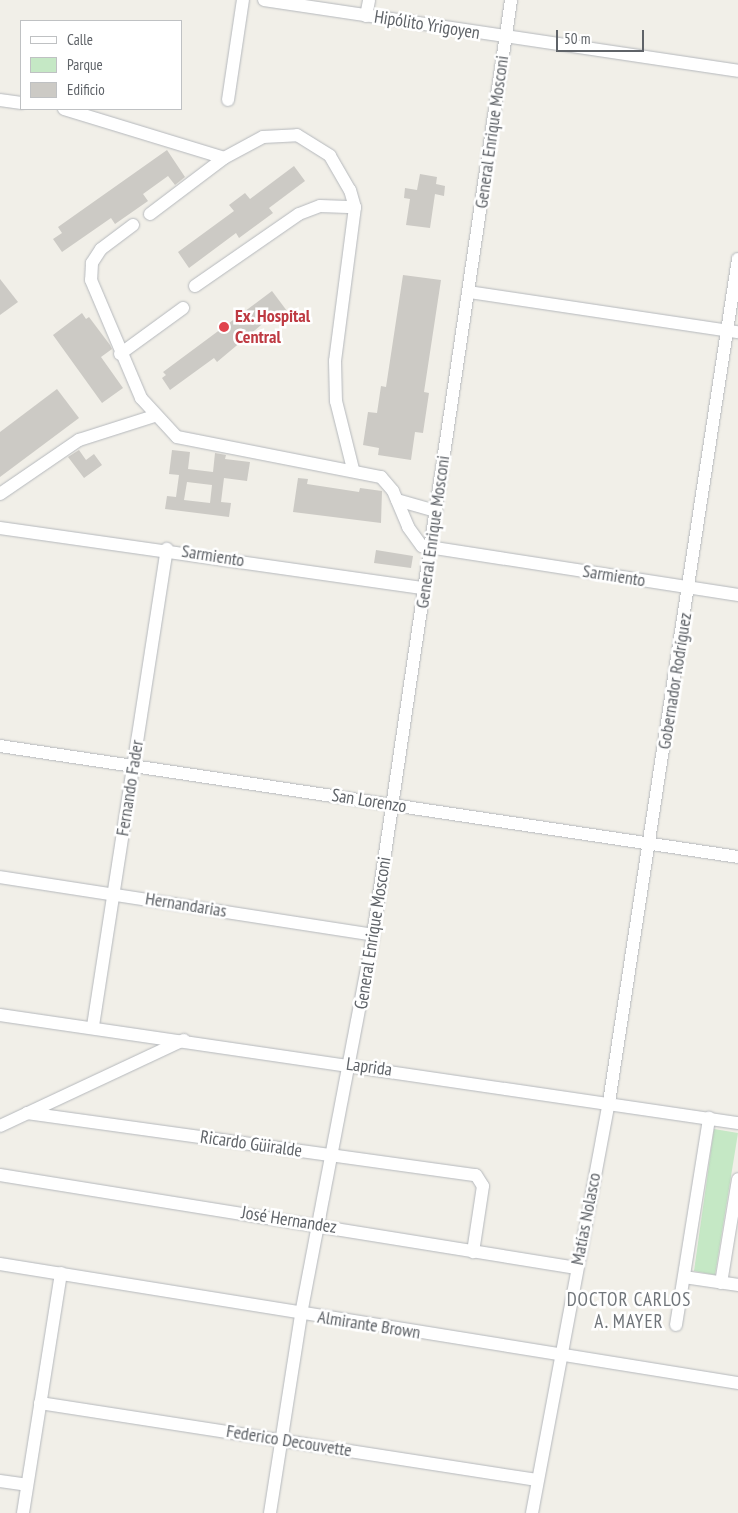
<!DOCTYPE html>
<meta charset="utf-8">
<style>
body{margin:0}
#map{position:relative;width:738px;height:1513px;overflow:hidden;background:#f1efe8;font-family:"PT Sans Narrow",sans-serif}
div>[style]{position:absolute}
[style*='--x']{left:calc(var(--x)*1px);top:calc(var(--y)*1px);width:calc(var(--w)*1px);rotate:calc(var(--a)*1deg)}
.green>*{inset:0;background:#c5e8c5}
.building>*{inset:0;background:#cccac5}
.roads{filter:drop-shadow(0 0 1px #b5b8bc) drop-shadow(0 0 1px #b5b8bc)}
.minor>*{height:12px;margin:-6px;padding:0 6px;transform-origin:6px;border-radius:6px;background:#fff}
.dots>*{width:14px;height:14px;translate:-50% -50%;box-sizing:border-box;border:2px solid #fff;border-radius:50%}
span{translate:-50% -50%;white-space:nowrap;text-align:center;line-height:1.15;-webkit-text-stroke:5px #fff;paint-order:stroke}
.street-label{font-size:18px;color:#5f6368}
.health-label{font-size:18px;color:#be3a42;font-weight:700}
.left{translate:0 -50%;text-align:left}
.neighbourhood-label{font-size:19px;color:#70757a;letter-spacing:1px}
.legend{position:absolute;left:20px;top:20px;width:162px;height:90px;box-sizing:border-box;background:#fff;border:1px solid #bfc1c3;margin:0;padding:6px 9px;list-style:none;font-size:15px;color:#5f6368}
.legend li{display:flex;align-items:center;gap:10px;height:25px}
.legend b{width:25px;border:1px solid #bfc1c3}
.scale{position:absolute;left:556px;top:30px;width:88px;height:22px;box-sizing:border-box;border:2px solid #5f6368;border-top:0;padding-left:6px;font-size:15px;line-height:18px;white-space:nowrap;color:#5f6368;-webkit-text-stroke:4px #fff;paint-order:stroke}
</style>
<div id="map">
<div class="green">
<div style="clip-path:polygon(714px 1129px,738px 1133px,715px 1275px,694px 1271px)"></div>
</div>
<div class="building">
<div style="clip-path:polygon(167px 150px,185px 177px,175px 185px,168px 176px,143px 194px,148px 201px,115px 224px,111px 218px,62px 252px,53px 239px,62px 233px,58px 227px)"></div>
<div style="clip-path:polygon(294px 166px,305px 181px,269px 208px,273px 213px,239px 238px,236px 233px,189px 268px,178px 252px,234px 211px,229px 205px,245px 193px,250px 199px)"></div>
<div style="clip-path:polygon(420px 174px,437px 177px,436px 184px,445px 186px,444px 196px,435px 194px,430px 228px,406px 225px,410px 199px,404px 198px,405px 188px,417px 190px)"></div>
<div style="clip-path:polygon(403px 275px,441px 280px,424px 392px,429px 393px,423px 433px,415px 432px,411px 460px,378px 455px,379px 448px,363px 445px,368px 412px,377px 413px,381px 386px,386px 387px)"></div>
<div style="clip-path:polygon(0 279px,18px 302px,0 315px)"></div>
<div style="clip-path:polygon(272px 291px,290px 315px,279px 323px,273px 315px,217px 362px,214px 358px,170px 390px,162px 378px,166px 375px,163px 372px)"></div>
<div style="clip-path:polygon(82px 313px,86px 319px,89px 317px,110px 345px,112px 349px,101px 357px,123px 388px,102px 403px,53px 335px)"></div>
<div style="clip-path:polygon(57px 389px,79px 418px,0 477px,0 432px)"></div>
<div style="clip-path:polygon(79px 450px,86px 460px,94px 454px,102px 465px,84px 478px,68px 457px)"></div>
<div style="clip-path:polygon(evenodd,172px 450px,190px 452px,188px 469px,213px 472px,215px 453px,226px 455px,225px 459px,250px 462px,247px 481px,224px 478px,221px 502px,231px 503px,229px 517px,165px 509px,167px 496px,176px 497px,179px 475px,169px 474px,172px 450px,187px 482px,212px 485px,210px 503px,184px 500px,187px 482px)"></div>
<div style="clip-path:polygon(298px 478px,308px 479px,307px 484px,359px 492px,360px 488px,382px 491px,381px 523px,293px 512px)"></div>
<div style="clip-path:polygon(376px 550px,413px 556px,411px 568px,374px 563px)"></div>
</div>
<div class="roads">
<div class="minor">
<div style="--x:264;--y:0;--w:479;--a:8.5"></div>
<div style="--x:366;--y:16;--w:16;--a:-79"></div>
<div style="--x:0;--y:100;--w:21;--a:8"></div>
<div style="--x:228;--y:100;--w:101;--a:-81.5"></div>
<div style="--x:64;--y:109;--w:167;--a:17"></div>
<div style="--x:150;--y:214;--w:93;--a:-37.1"></div>
<div style="--x:224;--y:158;--w:44;--a:-28.3"></div>
<div style="--x:263;--y:137;--w:34;--a:-3"></div>
<div style="--x:297;--y:135;--w:39;--a:32"></div>
<div style="--x:330;--y:156;--w:39;--a:60"></div>
<div style="--x:350;--y:190;--w:18;--a:74"></div>
<div style="--x:355;--y:207;--w:155;--a:97.4"></div>
<div style="--x:335;--y:361;--w:40;--a:88.6"></div>
<div style="--x:336;--y:401;--w:70;--a:76"></div>
<div style="--x:133;--y:225;--w:40;--a:143"></div>
<div style="--x:101;--y:249;--w:17;--a:123"></div>
<div style="--x:92;--y:263;--w:17;--a:93"></div>
<div style="--x:91;--y:280;--w:128;--a:67"></div>
<div style="--x:141;--y:398;--w:53;--a:47.3"></div>
<div style="--x:177;--y:437;--w:208;--a:11.1"></div>
<div style="--x:381;--y:477;--w:18;--a:49"></div>
<div style="--x:393;--y:491;--w:39;--a:67"></div>
<div style="--x:408;--y:527;--w:24;--a:54"></div>
<div style="--x:422;--y:546;--w:320;--a:8.8"></div>
<div style="--x:195;--y:286;--w:126;--a:-34.7"></div>
<div style="--x:299;--y:214;--w:22;--a:-21"></div>
<div style="--x:320;--y:206;--w:35;--a:2"></div>
<div style="--x:469;--y:292;--w:272;--a:8.5"></div>
<div style="--x:120;--y:354;--w:78;--a:-36.1"></div>
<div style="--x:0;--y:494;--w:96;--a:-34.4"></div>
<div style="--x:79;--y:440;--w:79;--a:-17.7"></div>
<div style="--x:397;--y:500;--w:41;--a:15.8"></div>
<div style="--x:0;--y:528;--w:428;--a:8.1"></div>
<div style="--x:0;--y:746;--w:746;--a:8.55"></div>
<div style="--x:0;--y:877;--w:377;--a:8.8"></div>
<div style="--x:0;--y:1015;--w:746;--a:8.33"></div>
<div style="--x:93;--y:1026;--w:483;--a:-81.2"></div>
<div style="--x:27;--y:1113;--w:453;--a:7.9"></div>
<div style="--x:476;--y:1175;--w:13;--a:58"></div>
<div style="--x:483;--y:1186;--w:67;--a:98.6"></div>
<div style="--x:0;--y:1126;--w:203;--a:-25.1"></div>
<div style="--x:0;--y:1175;--w:584;--a:9.16"></div>
<div style="--x:0;--y:1264;--w:748;--a:9.16"></div>
<div style="--x:684;--y:1277;--w:55;--a:8.4"></div>
<div style="--x:721;--y:1283;--w:105;--a:-80.7"></div>
<div style="--x:676;--y:1325;--w:210;--a:-80.9"></div>
<div style="--x:40;--y:1403;--w:503;--a:8.81"></div>
<div style="--x:0;--y:1481;--w:27;--a:8"></div>
<div style="--x:23;--y:1513;--w:243;--a:-81"></div>
<div style="--x:270;--y:1513;--w:201;--a:-81.1"></div>
<div style="--x:301;--y:1314;--w:386;--a:-79.2"></div>
<div style="--x:373;--y:935;--w:945;--a:-81.6"></div>
<div style="--x:532;--y:1513;--w:418;--a:-79.4"></div>
<div style="--x:609;--y:1102;--w:853;--a:-81.3"></div>
</div>
</div>
<div class="dots">
<div style="left:224px;top:327px;background:#e0444e"></div>
</div>
<div class="street-label">
<span style="left:427px;top:25px;rotate:9deg">Hipólito Yrigoyen</span>
<span style="left:492px;top:132px;rotate:-82deg">General Enrique Mosconi</span>
<span style="left:433px;top:532px;rotate:-82deg">General Enrique Mosconi</span>
<span style="left:213px;top:556px;rotate:9deg">Sarmiento</span>
<span style="left:614px;top:576px;rotate:9deg">Sarmiento</span>
<span style="left:675px;top:681px;rotate:-81deg">Gobernador Rodríguez</span>
<span style="left:130px;top:788px;rotate:-81deg">Fernando Fader</span>
<span style="left:369px;top:801px;rotate:9deg">San Lorenzo</span>
<span style="left:186px;top:905px;rotate:9deg">Hernandarias</span>
<span style="left:373px;top:933px;rotate:-81deg">General Enrique Mosconi</span>
<span style="left:369px;top:1067px;rotate:8deg">Laprida</span>
<span style="left:251px;top:1144px;rotate:8deg">Ricardo Güiralde</span>
<span style="left:586px;top:1219px;rotate:-79deg">Matías Nolasco</span>
<span style="left:289px;top:1220px;rotate:9deg">José Hernandez</span>
<span style="left:369px;top:1325px;rotate:9deg">Almirante Brown</span>
<span style="left:289px;top:1441px;rotate:9deg">Federico Decouvette</span>
</div>
<div class="health-label">
<span class="left" style="left:235px;top:327px">Ex. Hospital<br>Central</span>
</div>
<div class="neighbourhood-label">
<span style="left:629px;top:1311px">DOCTOR CARLOS<br>A. MAYER</span>
</div>
<ul class="legend">
<li><b style="height:6px;background:#fff"></b>Calle</li>
<li><b style="height:14px;background:#c5e8c5"></b>Parque</li>
<li><b style="height:14px;background:#cccac5"></b>Edificio</li>
</ul>
<div class="scale">50 m</div>
</div>
